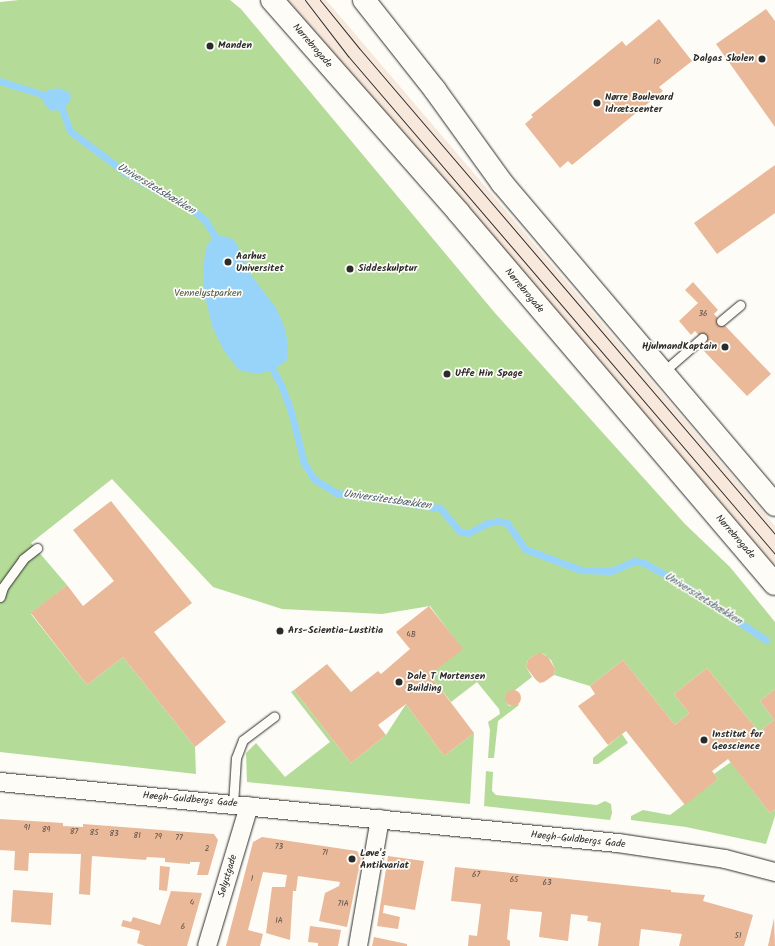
<!DOCTYPE html>
<meta charset="utf-8">
<style>
body{margin:0}
#map{position:relative;width:775px;height:946px;overflow:hidden;background:#fdfcf7;font-family:Kalam,sans-serif}
div>[style]{position:absolute}
[style*='--x']{left:calc(var(--x)*1px);top:calc(var(--y)*1px);width:calc(var(--w)*1px);rotate:calc(var(--a)*1deg)}
.built>*{inset:0;background:#f7e8db}
.green>*{inset:0;background:#b4dc98}
.water>*{inset:0;background:#98d4f9}
.stream>*{height:7px;margin:-3.5px;padding:0 3.5px;transform-origin:3.5px;border-radius:3.5px;background:#98d4f9}
.building>*{inset:0;background:#e9b99a}
.round{border-radius:50%}
.roads{filter:drop-shadow(0 0 1px #2b2b2b) drop-shadow(0 0 1px #2b2b2b)}
.service>*{height:9px;margin:-4.5px;padding:0 4.5px;transform-origin:4.5px;border-radius:4.5px;background:#fdfcf7}
.minor>*{height:18px;margin:-9px;padding:0 9px;transform-origin:9px;border-radius:9px;background:#fdfcf7}
.secondary>*{height:22px;margin:-11px;padding:0 11px;transform-origin:11px;border-radius:11px;background:#fdfcf7}
.tram>*{height:1px;margin:-0.5px;padding:0 0.5px;transform-origin:0.5px;border-radius:0.5px;background:#2b2b2b}
.dots>*{width:11px;height:11px;translate:-50% -50%;box-sizing:border-box;border:2px solid #fdfcf7;border-radius:50%}
span{translate:-50% -50%;white-space:nowrap;text-align:center;line-height:1.15;-webkit-text-stroke:3.5px #fdfcf7;paint-order:stroke}
.number-label{font-size:8px;color:#5a4e47}
.number-label span{-webkit-text-stroke-width:0}
.poi-label{font-size:10px;color:#2b2b2b;font-weight:700}
.left{translate:0 -50%;text-align:left}
.right{translate:-100% -50%;text-align:right}
.street-label{font-size:10px;color:#2b2b2b}
.park-label{font-size:10px;color:#4d5746}
.water-label{font-size:11px;color:#4c5e69;font-style:italic}
</style>
<div id="map">
<div class="built">
<div style="clip-path:polygon(287px 0,326px 0,775px 526px,775px 566px)"></div>
</div>
<div class="green">
<div style="clip-path:polygon(19px 0,230px 0,241px 9px,495px 313px,685px 524px,730px 567px,775px 622px,775px 689px,760px 701px,774px 720px,759px 732px,707px 668px,674px 694px,689px 713px,675px 725px,623px 660px,590px 686px,554px 675px,555px 669px,551px 660px,544px 654px,537px 653px,528px 660px,527px 663px,526px 667px,532px 677px,506px 697px,506px 702px,509px 706px,518px 704px,519px 705px,498px 721px,494px 758px,488px 758px,490px 730px,488px 722px,500px 714px,499px 709px,477px 682px,451px 702px,430px 675px,462px 649px,430px 606px,382px 614px,282px 609px,213px 587px,112px 479px,31px 543px,67px 585px,31px 614px,87px 685px,123px 657px,195px 747px,196px 774px,0 752px,0 2px)"></div>
<div style="clip-path:polygon(294px 690px,351px 763px,386px 735px,406px 704px,444px 756px,474px 733px,470px 804px,247px 782px,246px 753px,256px 743px,285px 777px,330px 742px,291px 692px)"></div>
<div style="clip-path:polygon(622px 734px,628px 743px,598px 764px,593px 764px,593px 758px)"></div>
<div style="clip-path:polygon(731px 762px,770px 813px,775px 809px,775px 816px,766px 844px,686px 827px,631px 820px,631px 816px,643px 810px,670px 815px,718px 779px,714px 774px)"></div>
<div style="clip-path:polygon(486px 771px,493px 772px,492px 791px,496px 795px,597px 805px,605px 801px,611px 804px,612px 813px,610px 820px,484px 806px)"></div>
</div>
<div class="water">
<div style="clip-path:polygon(58px 88px,69px 92px,71px 96px,69px 103px,62px 109px,51px 111px,45px 105px,42px 96px,48px 90px)"></div>
<div style="clip-path:polygon(214px 235px,228px 237px,235px 241px,252px 276px,276px 308px,285px 328px,288px 346px,287px 360px,273px 370px,257px 374px,239px 370px,224px 351px,212px 326px,205px 296px,203px 270px,206px 248px)"></div>
</div>
<div class="stream">
<div style="--x:0;--y:81;--w:43;--a:17.6"></div>
<div style="--x:41;--y:94;--w:26;--a:36"></div>
<div style="--x:62;--y:109;--w:23;--a:70"></div>
<div style="--x:70;--y:131;--w:70;--a:36.9"></div>
<div style="--x:126;--y:173;--w:77;--a:28.9"></div>
<div style="--x:193;--y:210;--w:16;--a:40"></div>
<div style="--x:205;--y:220;--w:17;--a:59"></div>
<div style="--x:273;--y:370;--w:19;--a:62"></div>
<div style="--x:282;--y:387;--w:27;--a:70"></div>
<div style="--x:291;--y:412;--w:53;--a:75.7"></div>
<div style="--x:304;--y:463;--w:19;--a:58"></div>
<div style="--x:314;--y:479;--w:26;--a:32"></div>
<div style="--x:336;--y:493;--w:105;--a:8.2"></div>
<div style="--x:440;--y:508;--w:30;--a:50"></div>
<div style="--x:459;--y:531;--w:9;--a:13"></div>
<div style="--x:468;--y:533;--w:22;--a:-27"></div>
<div style="--x:488;--y:523;--w:10;--a:-11"></div>
<div style="--x:498;--y:521;--w:9;--a:13"></div>
<div style="--x:507;--y:523;--w:32;--a:55"></div>
<div style="--x:525;--y:549;--w:60;--a:20.6"></div>
<div style="--x:581;--y:570;--w:30;--a:2"></div>
<div style="--x:611;--y:571;--w:25;--a:-23"></div>
<div style="--x:634;--y:561;--w:10;--a:11"></div>
<div style="--x:644;--y:563;--w:43;--a:28.9"></div>
<div style="--x:682;--y:584;--w:101;--a:33.7"></div>
</div>
<div class="building">
<div style="clip-path:polygon(766px 9px,775px 21px,775px 127px,716px 44px)"></div>
<div style="clip-path:polygon(659px 19px,692px 61px,659px 87px,663px 91px,572px 165px,568px 161px,560px 168px,525px 124px,533px 117px,531px 115px,622px 41px,626px 46px)"></div>
<div style="clip-path:polygon(775px 165px,775px 213px,717px 254px,694px 223px)"></div>
<div style="clip-path:polygon(693px 282px,718px 310px,714px 314px,771px 374px,747px 396px,704px 351px,709px 346px,695px 331px,691px 335px,679px 321px,698px 303px,685px 290px)"></div>
<div style="clip-path:polygon(111px 501px,192px 603px,154px 632px,226px 722px,195px 747px,123px 657px,87px 685px,31px 613px,67px 585px,83px 606px,114px 581px,73px 530px)"></div>
<div style="clip-path:polygon(429px 606px,463px 649px,430px 675px,474px 733px,444px 756px,406px 704px,378px 725px,386px 735px,351px 763px,294px 690px,327px 664px,351px 692px,378px 671px,381px 674px,410px 649px,396px 632px)"></div>
<div style="clip-path:polygon(537px 653px,541px 653px,548px 657px,555px 669px,554px 675px,544px 682px,540px 683px,536px 680px,526px 667px,528px 660px)"></div>
<div style="clip-path:polygon(623px 660px,675px 725px,689px 713px,674px 694px,707px 668px,759px 732px,774px 720px,760px 701px,775px 689px,775px 809px,770px 813px,728px 759px,712px 771px,718px 779px,685px 805px,626px 731px,608px 745px,578px 706px,595px 694px,590px 686px)"></div>
<div class="round" style="left:505px;top:690px;width:16px;height:16px"></div>
<div style="clip-path:polygon(0 819px,63px 823px,63px 826px,83px 827px,83px 824px,214px 834px,218px 840px,208px 875px,197px 875px,200px 862px,190px 862px,190px 864px,165px 862px,165px 858px,147px 857px,146px 860px,92px 856px,90px 895px,79px 894px,81px 854px,29px 853px,28px 871px,14px 870px,15px 851px,0 850px)"></div>
<div style="clip-path:polygon(262px 837px,357px 851px,361px 858px,347px 927px,319px 921px,325px 893px,339px 886px,340px 882px,298px 876px,296px 891px,293px 891px,290px 940px,266px 933px,272px 887px,285px 887px,287px 875px,263px 872px,248px 930px,263px 934px,260px 946px,226px 946px,253px 842px)"></div>
<div style="clip-path:polygon(388px 856px,424px 861px,415px 910px,384px 905px,383px 913px,400px 917px,398px 929px,377px 926px)"></div>
<div style="clip-path:polygon(160px 866px,170px 867px,167px 891px,159px 890px)"></div>
<div style="clip-path:polygon(455px 867px,671px 890px,671px 892px,705px 895px,703px 901px,753px 915px,744px 946px,679px 946px,682px 934px,641px 929px,639px 946px,598px 946px,601px 923px,587px 921px,588px 916px,571px 914px,568px 941px,539px 937px,542px 912px,510px 909px,507px 939px,510px 941px,510px 946px,468px 946px,469px 935px,477px 936px,481px 904px,451px 901px)"></div>
<div style="clip-path:polygon(13px 890px,53px 893px,51px 925px,11px 922px)"></div>
<div style="clip-path:polygon(171px 891px,202px 893px,187px 946px,145px 946px,137px 943px,140px 931px,121px 926px,123px 920px,131px 922px,133px 917px,160px 925px)"></div>
<div style="clip-path:polygon(774px 918px,775px 946px,768px 946px)"></div>
<div style="clip-path:polygon(310px 926px,341px 930px,338px 946px,318px 946px,318px 943px,308px 942px)"></div>
<div style="clip-path:polygon(374px 937px,407px 944px,407px 946px,372px 946px)"></div>
</div>
<div class="roads">
<div class="service">
<div style="--x:721;--y:321;--w:25;--a:-40"></div>
<div style="--x:663;--y:372;--w:52;--a:-41.1"></div>
<div style="--x:0;--y:597;--w:10;--a:-73"></div>
<div style="--x:3;--y:587;--w:34;--a:-54"></div>
<div style="--x:23;--y:559;--w:18;--a:-38"></div>
<div style="--x:233;--y:804;--w:46;--a:-86.3"></div>
<div style="--x:236;--y:758;--w:19;--a:-69"></div>
<div style="--x:243;--y:740;--w:39;--a:-37"></div>
</div>
<div class="minor">
<div style="--x:0;--y:782;--w:621;--a:5.64"></div>
<div style="--x:618;--y:843;--w:108;--a:8.5"></div>
<div style="--x:725;--y:859;--w:52;--a:14.6"></div>
<div style="--x:207;--y:946;--w:146;--a:-73.3"></div>
<div style="--x:358;--y:946;--w:129;--a:-80.2"></div>
</div>
<div class="secondary">
<div style="--x:272;--y:0;--w:283;--a:48.7"></div>
<div style="--x:459;--y:213;--w:487;--a:49.6"></div>
<div style="--x:364;--y:0;--w:115;--a:51.7"></div>
<div style="--x:435;--y:90;--w:115;--a:54.2"></div>
<div style="--x:502;--y:183;--w:422;--a:49.7"></div>
</div>
</div>
<div class="tram">
<div style="--x:305;--y:0;--w:71;--a:52.5"></div>
<div style="--x:348;--y:56;--w:656;--a:49.39"></div>
<div style="--x:320;--y:0;--w:62;--a:50.9"></div>
<div style="--x:359;--y:48;--w:640;--a:49.44"></div>
</div>
<div class="dots">
<div style="left:210px;top:46px;background:#2b2b2b"></div>
<div style="left:762px;top:59px;background:#2b2b2b"></div>
<div style="left:597px;top:103px;background:#2b2b2b"></div>
<div style="left:228px;top:262px;background:#2b2b2b"></div>
<div style="left:350px;top:269px;background:#2b2b2b"></div>
<div style="left:725px;top:347px;background:#2b2b2b"></div>
<div style="left:447px;top:374px;background:#2b2b2b"></div>
<div style="left:280px;top:631px;background:#2b2b2b"></div>
<div style="left:399px;top:682px;background:#2b2b2b"></div>
<div style="left:704px;top:740px;background:#2b2b2b"></div>
<div style="left:352px;top:859px;background:#2b2b2b"></div>
</div>
<div class="number-label">
<span style="left:657px;top:62px">1D</span>
<span style="left:703px;top:314px">36</span>
<span style="left:411px;top:635px">4B</span>
<span style="left:27px;top:828px">91</span>
<span style="left:46px;top:830px">89</span>
<span style="left:74px;top:832px">87</span>
<span style="left:94px;top:833px">85</span>
<span style="left:114px;top:834px">83</span>
<span style="left:137px;top:836px">81</span>
<span style="left:158px;top:837px">79</span>
<span style="left:179px;top:838px">77</span>
<span style="left:279px;top:847px">73</span>
<span style="left:207px;top:849px">2</span>
<span style="left:325px;top:853px">71</span>
<span style="left:476px;top:875px">67</span>
<span style="left:252px;top:879px">1</span>
<span style="left:514px;top:880px">65</span>
<span style="left:547px;top:883px">63</span>
<span style="left:192px;top:903px">4</span>
<span style="left:343px;top:904px">71A</span>
<span style="left:279px;top:921px">1A</span>
<span style="left:183px;top:927px">6</span>
<span style="left:738px;top:936px">51</span>
</div>
<div class="poi-label">
<span class="left" style="left:218px;top:46px">Manden</span>
<span class="right" style="left:754px;top:59px">Dalgas Skolen</span>
<span class="left" style="left:605px;top:103px">Nørre Boulevard<br>Idrætscenter</span>
<span class="left" style="left:236px;top:262px">Aarhus<br>Universitet</span>
<span class="left" style="left:358px;top:269px">Siddeskulptur</span>
<span class="right" style="left:717px;top:347px">HjulmandKaptain</span>
<span class="left" style="left:455px;top:374px">Uffe Hin Spage</span>
<span class="left" style="left:288px;top:631px">Ars-Scientia-Lustitia</span>
<span class="left" style="left:407px;top:682px">Dale T Mortensen<br>Building</span>
<span class="left" style="left:712px;top:740px">Institut for<br>Geoscience</span>
<span class="left" style="left:360px;top:859px">Løve's<br>Antikvariat</span>
</div>
<div class="street-label">
<span style="left:312px;top:46px;rotate:49deg">Nørrebrogade</span>
<span style="left:524px;top:291px;rotate:50deg">Nørrebrogade</span>
<span style="left:735px;top:537px;rotate:49deg">Nørrebrogade</span>
<span style="left:190px;top:800px;rotate:5deg">Høegh-Guldbergs Gade</span>
<span style="left:578px;top:840px;rotate:6deg">Høegh-Guldbergs Gade</span>
<span style="left:228px;top:876px;rotate:-73deg">Sølystgade</span>
</div>
<div class="park-label">
<span style="left:208px;top:294px">Vennelystparken</span>
</div>
<div class="water-label">
<span style="left:156px;top:189px;rotate:31deg">Universitetsbækken</span>
<span style="left:387px;top:500px;rotate:8deg">Universitetsbækken</span>
<span style="left:703px;top:599px;rotate:32deg">Universitetsbækken</span>
</div>
</div>
